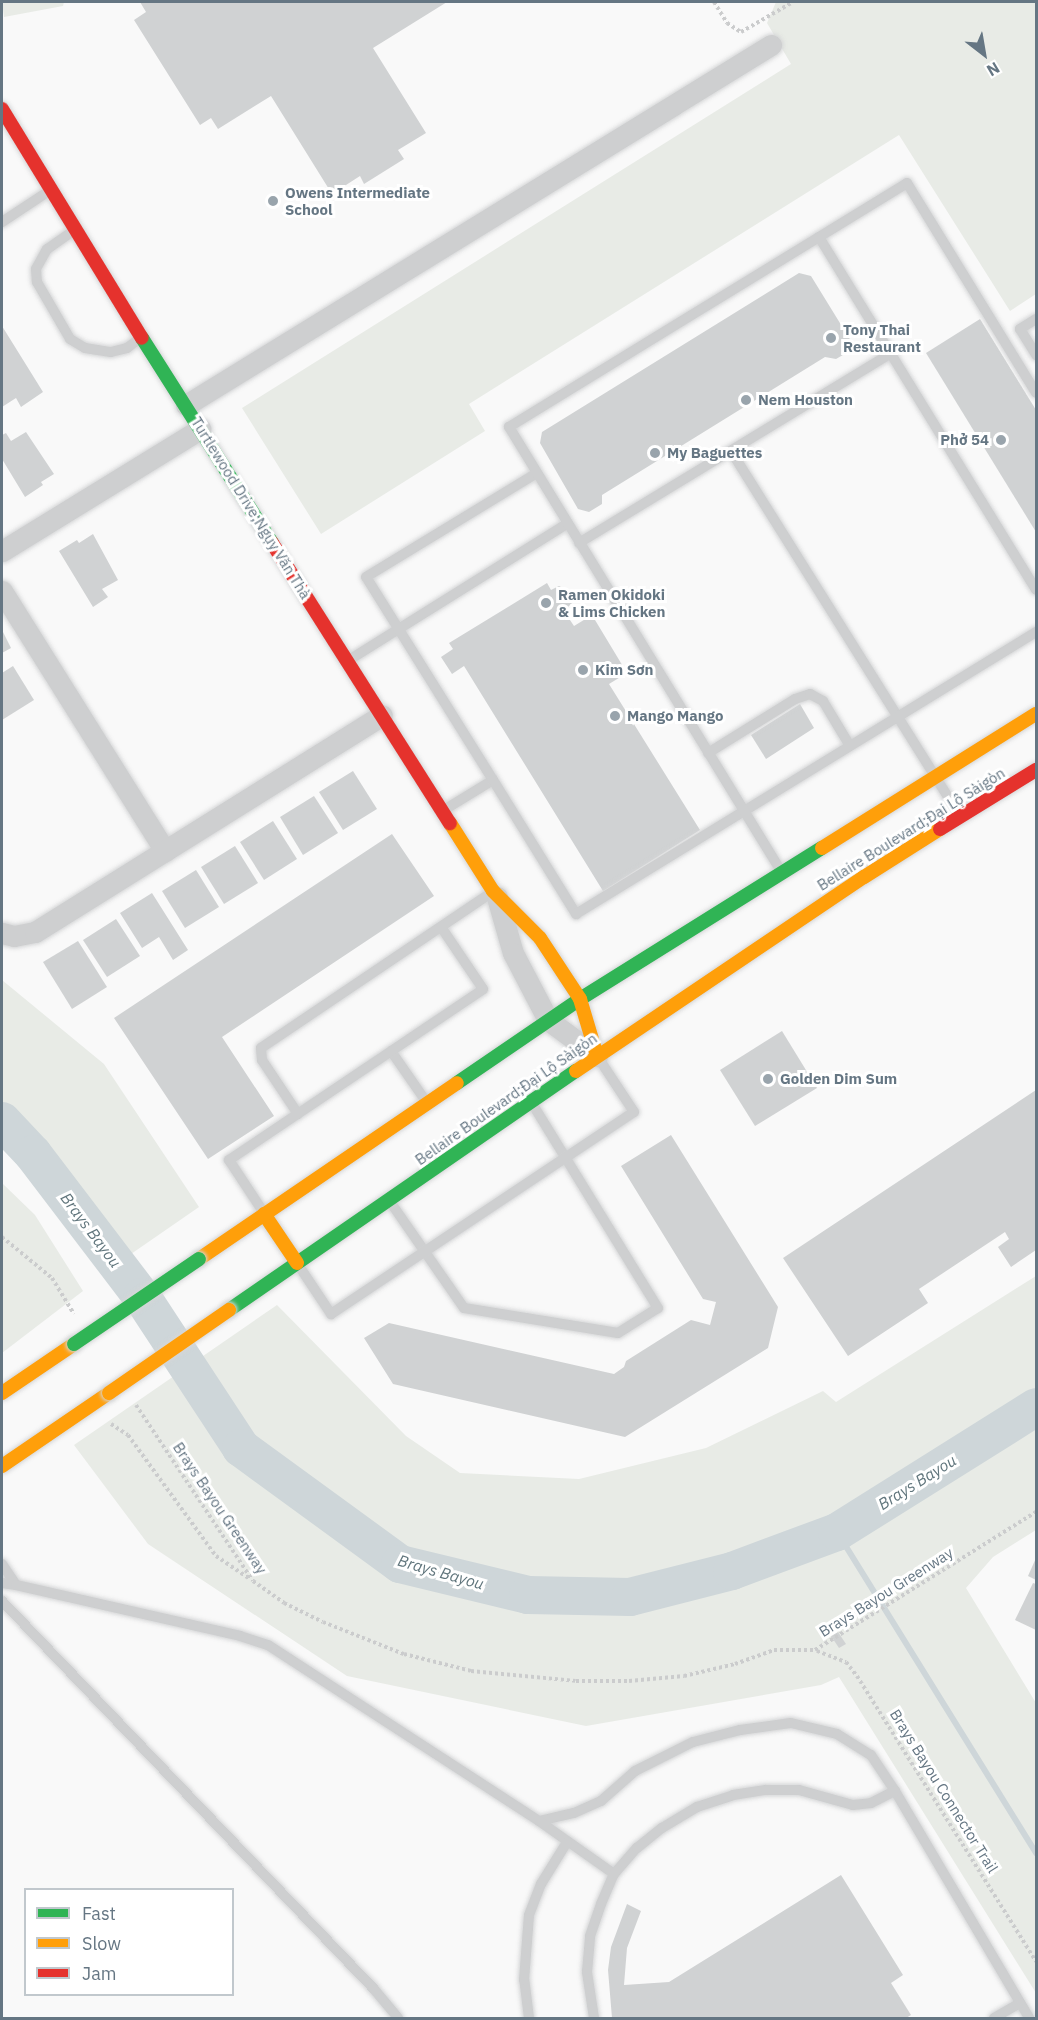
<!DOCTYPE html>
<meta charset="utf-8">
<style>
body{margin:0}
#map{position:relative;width:1038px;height:2020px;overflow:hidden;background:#f9f9f9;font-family:"IBM Plex Sans",sans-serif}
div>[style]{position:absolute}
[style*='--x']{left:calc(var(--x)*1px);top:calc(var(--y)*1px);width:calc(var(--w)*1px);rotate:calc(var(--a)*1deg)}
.green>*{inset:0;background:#e8ebe6}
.stream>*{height:6px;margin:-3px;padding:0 3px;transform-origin:3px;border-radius:3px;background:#ced6d9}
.river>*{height:38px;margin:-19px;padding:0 19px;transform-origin:19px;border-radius:19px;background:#ced6d9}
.building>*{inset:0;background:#d0d2d3}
.path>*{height:4px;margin-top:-2px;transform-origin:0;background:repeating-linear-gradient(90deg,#cbcccd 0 3px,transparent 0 6px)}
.roads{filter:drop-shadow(0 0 2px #d5d6d7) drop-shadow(0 0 2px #d5d6d7)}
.lane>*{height:10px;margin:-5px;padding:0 5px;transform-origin:5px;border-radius:5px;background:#cecfd0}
.street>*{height:21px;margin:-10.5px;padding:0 10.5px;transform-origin:10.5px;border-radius:10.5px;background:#cecfd0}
.fast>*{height:14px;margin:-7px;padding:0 7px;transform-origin:7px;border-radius:7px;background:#30b455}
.slow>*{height:14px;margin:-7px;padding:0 7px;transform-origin:7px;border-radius:7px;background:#ff9f0a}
.jam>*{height:14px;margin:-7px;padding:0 7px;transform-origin:7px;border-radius:7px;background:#e5322d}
.bridges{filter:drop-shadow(0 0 2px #d5d6d7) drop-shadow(0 0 2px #d5d6d7)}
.fast-bridge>*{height:14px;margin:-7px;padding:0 7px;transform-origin:7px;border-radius:7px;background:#30b455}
.slow-bridge>*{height:14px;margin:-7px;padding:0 7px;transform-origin:7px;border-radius:7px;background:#ff9f0a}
.dots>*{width:16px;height:16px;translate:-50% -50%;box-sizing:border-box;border:3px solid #fff;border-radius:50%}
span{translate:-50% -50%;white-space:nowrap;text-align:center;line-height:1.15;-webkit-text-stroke:6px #fff;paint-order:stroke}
.poi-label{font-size:15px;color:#657683;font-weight:700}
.left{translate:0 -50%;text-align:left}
.right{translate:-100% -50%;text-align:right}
.street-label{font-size:15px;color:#657683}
.water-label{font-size:16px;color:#60757c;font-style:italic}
.frame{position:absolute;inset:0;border:3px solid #657683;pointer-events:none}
.legend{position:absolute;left:24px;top:1888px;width:210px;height:108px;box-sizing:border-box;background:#fff;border:2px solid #c1c8cd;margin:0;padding:8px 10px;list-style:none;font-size:18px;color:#657683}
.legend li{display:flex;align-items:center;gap:12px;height:30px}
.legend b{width:30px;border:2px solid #c1c8cd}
.north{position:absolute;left:954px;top:24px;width:60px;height:60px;-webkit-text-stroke:4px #fff;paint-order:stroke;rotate:149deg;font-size:16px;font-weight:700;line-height:24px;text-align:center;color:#657683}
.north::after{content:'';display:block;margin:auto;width:21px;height:27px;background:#657683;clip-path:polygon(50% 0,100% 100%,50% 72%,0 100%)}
</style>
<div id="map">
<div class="green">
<div style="clip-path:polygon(2px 2px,64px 2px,63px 6px,4px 17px)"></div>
<div style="clip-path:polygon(776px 2px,1036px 2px,1036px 294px,1010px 311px,899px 135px,469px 404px,485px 431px,321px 534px,242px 408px,791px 64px,767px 23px)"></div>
<div style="clip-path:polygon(2px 980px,104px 1064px,199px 1207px,118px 1263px,93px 1221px,2px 1118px)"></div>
<div style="clip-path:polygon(2px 1183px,35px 1215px,83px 1291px,2px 1353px)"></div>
<div style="clip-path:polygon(1036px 1276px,1036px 1530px,993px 1557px,966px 1588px,1036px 1703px,1036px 1993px,839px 1677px,821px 1685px,586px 1726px,347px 1676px,148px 1544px,74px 1445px,277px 1305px,406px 1436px,460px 1473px,579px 1479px,706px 1448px,823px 1391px,836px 1402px)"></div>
</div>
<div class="stream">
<div style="--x:837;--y:1532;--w:378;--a:58.2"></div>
</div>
<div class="river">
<div style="--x:2;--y:1121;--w:45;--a:46.8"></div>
<div style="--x:33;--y:1154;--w:180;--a:52.7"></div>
<div style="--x:142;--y:1297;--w:181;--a:56.7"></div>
<div style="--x:241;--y:1448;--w:197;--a:36.1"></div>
<div style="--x:400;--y:1564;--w:132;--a:13.6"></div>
<div style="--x:528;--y:1595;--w:102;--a:1.1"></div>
<div style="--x:630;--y:1597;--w:105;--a:-14.3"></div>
<div style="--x:732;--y:1571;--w:112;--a:-20.4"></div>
<div style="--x:837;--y:1532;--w:235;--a:-32.1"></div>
</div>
<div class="building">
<div style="clip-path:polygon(140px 2px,447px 2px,373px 48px,426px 133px,398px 150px,404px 159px,364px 184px,360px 176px,332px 194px,271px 96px,218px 129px,211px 118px,200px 125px,134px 20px,146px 12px)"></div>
<div style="clip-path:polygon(799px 273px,811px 276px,851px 341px,848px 352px,836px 359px,825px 357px,602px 495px,602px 504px,589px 512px,578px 509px,540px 443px,542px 432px)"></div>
<div style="clip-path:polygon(980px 319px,1036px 410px,1036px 532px,926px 353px)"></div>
<div style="clip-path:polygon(2px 326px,43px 392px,21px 407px,16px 398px,2px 407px)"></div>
<div style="clip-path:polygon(26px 432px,54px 474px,41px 482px,43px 485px,25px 497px,2px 459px,2px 435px,6px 433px,11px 441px)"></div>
<div style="clip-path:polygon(93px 534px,118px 580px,102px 589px,108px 597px,93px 607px,59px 551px,77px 540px,79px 543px)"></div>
<div style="clip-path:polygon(547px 583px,551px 590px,559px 586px,571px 592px,572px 603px,564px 611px,574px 626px,592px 615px,627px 673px,609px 684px,700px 830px,603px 891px,464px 666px,452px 674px,441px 657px,453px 649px,449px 643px)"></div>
<div style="clip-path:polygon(2px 630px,11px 648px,2px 653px)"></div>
<div style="clip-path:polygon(13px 666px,34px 700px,2px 720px,2px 673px)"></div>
<div style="clip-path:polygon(800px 704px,814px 728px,766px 759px,751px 735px)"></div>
<div style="clip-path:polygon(353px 771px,377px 809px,343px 830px,319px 792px)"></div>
<div style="clip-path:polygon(314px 796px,338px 833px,303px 855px,280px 817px)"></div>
<div style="clip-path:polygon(273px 821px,297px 859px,264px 880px,240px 842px)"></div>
<div style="clip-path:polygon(392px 834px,434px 896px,222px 1037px,274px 1116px,208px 1159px,114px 1018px)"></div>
<div style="clip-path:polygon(235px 846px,258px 883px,224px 904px,201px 867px)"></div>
<div style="clip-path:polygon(196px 870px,219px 907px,185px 928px,162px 891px)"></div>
<div style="clip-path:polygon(152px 893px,188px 950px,173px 960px,159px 937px,142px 948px,120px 913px)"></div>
<div style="clip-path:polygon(116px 919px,140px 956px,107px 977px,83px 940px)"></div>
<div style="clip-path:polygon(78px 941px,107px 987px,72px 1009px,43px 962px)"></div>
<div style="clip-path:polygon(782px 1031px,817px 1088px,755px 1126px,720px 1070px)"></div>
<div style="clip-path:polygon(1036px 1090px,1036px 1250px,1011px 1267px,998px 1247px,1009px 1239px,1005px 1232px,919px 1289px,928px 1303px,848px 1356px,783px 1258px)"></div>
<div style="clip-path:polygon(671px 1135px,778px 1307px,768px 1348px,625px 1437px,393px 1384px,364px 1338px,389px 1323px,614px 1374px,624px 1367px,626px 1361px,691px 1320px,710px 1325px,716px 1302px,703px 1299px,621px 1166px)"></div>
<div style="clip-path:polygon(1036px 1558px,1036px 1580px,1028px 1576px)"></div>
<div style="clip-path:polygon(1033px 1583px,1036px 1584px,1036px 1630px,1015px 1620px)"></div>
<div style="clip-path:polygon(838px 1632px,846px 1644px,839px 1648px,831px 1636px)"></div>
<div style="clip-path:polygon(841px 1875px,903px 1975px,891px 1983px,911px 2015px,906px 2018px,612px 2018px,608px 1970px,611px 1947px,627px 1904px,641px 1911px,627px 1948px,624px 1985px,669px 1982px)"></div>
</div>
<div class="path">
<div style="--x:714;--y:2;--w:25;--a:58"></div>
<div style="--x:727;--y:23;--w:17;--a:33"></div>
<div style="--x:741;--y:32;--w:60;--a:-30"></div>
<div style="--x:2;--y:1237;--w:65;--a:39.4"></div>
<div style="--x:52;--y:1278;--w:42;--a:58.6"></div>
<div style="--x:136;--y:1405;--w:211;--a:56.4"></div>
<div style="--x:253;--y:1581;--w:38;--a:35"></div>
<div style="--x:284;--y:1603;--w:43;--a:26"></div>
<div style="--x:323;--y:1622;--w:87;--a:21.6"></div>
<div style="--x:404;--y:1654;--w:69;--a:14.2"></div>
<div style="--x:471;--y:1671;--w:105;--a:5.4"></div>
<div style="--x:576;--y:1681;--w:53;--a:0"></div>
<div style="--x:629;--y:1681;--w:55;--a:-5.2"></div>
<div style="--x:684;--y:1676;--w:52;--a:-13.2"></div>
<div style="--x:735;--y:1664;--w:41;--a:-19.7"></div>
<div style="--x:774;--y:1650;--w:41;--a:0"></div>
<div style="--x:815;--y:1650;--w:261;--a:-32"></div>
<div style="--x:111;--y:1424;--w:20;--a:33"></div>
<div style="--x:128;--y:1435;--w:150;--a:54"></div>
<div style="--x:216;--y:1556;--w:41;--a:34.1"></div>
<div style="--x:817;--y:1651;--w:31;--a:21"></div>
<div style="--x:846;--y:1662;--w:18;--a:52"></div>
<div style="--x:857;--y:1676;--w:337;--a:57.9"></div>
</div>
<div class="roads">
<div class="lane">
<div style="--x:2;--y:222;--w:56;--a:-33.4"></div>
<div style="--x:73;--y:231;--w:32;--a:145"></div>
<div style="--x:47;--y:249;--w:23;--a:119"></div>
<div style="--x:36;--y:269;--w:13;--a:86"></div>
<div style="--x:37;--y:282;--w:66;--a:59.9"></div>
<div style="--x:70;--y:339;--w:17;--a:31"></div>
<div style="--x:85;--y:348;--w:26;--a:9"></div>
<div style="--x:111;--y:352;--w:16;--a:-14"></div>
<div style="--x:127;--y:348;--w:15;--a:-37"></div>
<div style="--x:819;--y:237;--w:414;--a:58.4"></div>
<div style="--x:1036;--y:319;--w:19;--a:148"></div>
<div style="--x:1020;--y:329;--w:31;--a:58"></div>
<div style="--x:731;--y:451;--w:429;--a:57.9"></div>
<div style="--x:579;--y:543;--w:365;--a:-31.3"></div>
<div style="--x:349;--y:660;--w:258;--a:-32"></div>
<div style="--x:708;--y:753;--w:102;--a:-31.8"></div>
<div style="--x:795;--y:699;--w:16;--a:-18"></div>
<div style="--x:810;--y:694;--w:15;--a:28"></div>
<div style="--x:823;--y:701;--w:52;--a:59"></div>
<div style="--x:493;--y:780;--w:239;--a:-122"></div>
<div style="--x:366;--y:577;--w:200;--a:-31.3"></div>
<div style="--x:444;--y:810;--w:57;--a:-31.5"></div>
<div style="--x:493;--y:780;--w:158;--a:58.2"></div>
<div style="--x:576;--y:914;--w:540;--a:-31.51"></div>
<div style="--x:781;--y:871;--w:521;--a:-121.49"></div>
<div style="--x:509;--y:427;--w:467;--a:-31.5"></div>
<div style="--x:907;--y:183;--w:246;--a:58.4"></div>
<div style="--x:391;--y:1051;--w:60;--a:55.2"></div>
<div style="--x:298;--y:1114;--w:65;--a:-123.7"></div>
<div style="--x:262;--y:1060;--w:12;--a:-95"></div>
<div style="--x:261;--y:1048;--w:279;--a:-34"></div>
<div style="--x:391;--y:1203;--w:128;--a:55.2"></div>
<div style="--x:464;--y:1308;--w:156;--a:9.2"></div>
<div style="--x:618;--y:1333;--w:47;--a:-32"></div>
<div style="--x:658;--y:1308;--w:238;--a:-121.6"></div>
<div style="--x:262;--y:1210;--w:60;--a:-123.4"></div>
<div style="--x:229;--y:1160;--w:306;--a:-33.9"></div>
<div style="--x:483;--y:989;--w:75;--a:-124.1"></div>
<div style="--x:299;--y:1266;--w:58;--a:56.3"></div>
<div style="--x:331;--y:1314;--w:364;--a:-33.7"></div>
<div style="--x:634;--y:1112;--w:64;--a:-123.4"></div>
<div style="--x:2;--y:1564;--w:25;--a:56"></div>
<div style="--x:16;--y:1585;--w:14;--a:-172"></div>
<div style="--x:16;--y:1585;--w:230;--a:12.8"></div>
<div style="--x:240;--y:1636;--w:29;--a:18"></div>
<div style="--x:268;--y:1645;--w:323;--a:33"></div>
<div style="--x:539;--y:1821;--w:36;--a:-13"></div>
<div style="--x:574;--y:1813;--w:30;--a:-24"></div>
<div style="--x:601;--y:1801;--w:45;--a:-41.4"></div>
<div style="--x:635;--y:1771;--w:65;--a:-26.6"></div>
<div style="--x:693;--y:1742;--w:49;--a:-14.3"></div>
<div style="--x:740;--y:1730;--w:51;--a:-7.8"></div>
<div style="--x:791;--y:1723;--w:47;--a:13.4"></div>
<div style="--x:837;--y:1734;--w:40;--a:32"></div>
<div style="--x:871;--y:1755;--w:43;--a:56.3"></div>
<div style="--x:895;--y:1791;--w:264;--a:59.4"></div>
<div style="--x:2;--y:1601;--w:536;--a:46.21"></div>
<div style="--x:373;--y:1988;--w:39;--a:50"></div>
<div style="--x:539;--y:1821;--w:92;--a:35.2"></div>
<div style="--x:529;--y:2018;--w:38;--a:-97"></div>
<div style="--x:524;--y:1980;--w:65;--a:-85.6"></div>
<div style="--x:529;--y:1915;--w:33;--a:-69"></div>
<div style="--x:541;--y:1884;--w:49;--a:-58.2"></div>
<div style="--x:594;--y:2018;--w:47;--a:-98.7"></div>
<div style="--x:587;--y:1972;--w:36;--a:-85"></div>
<div style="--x:590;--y:1936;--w:34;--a:-71"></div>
<div style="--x:601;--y:1904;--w:33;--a:-67"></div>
<div style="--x:614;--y:1874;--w:35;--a:-49"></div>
<div style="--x:637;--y:1848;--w:32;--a:-39"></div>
<div style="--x:662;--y:1828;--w:41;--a:-31"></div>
<div style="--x:697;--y:1807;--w:38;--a:-18"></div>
<div style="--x:733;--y:1795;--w:33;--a:-9"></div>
<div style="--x:766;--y:1790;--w:33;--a:0"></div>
<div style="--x:799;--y:1790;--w:56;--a:15.5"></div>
<div style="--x:853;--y:1805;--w:18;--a:-6"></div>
<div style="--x:871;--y:1803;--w:27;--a:-27"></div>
<div style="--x:994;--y:2018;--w:30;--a:-30"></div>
</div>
<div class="street">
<div style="--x:186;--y:405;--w:687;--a:-31.61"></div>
<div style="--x:2;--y:551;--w:233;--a:-31.6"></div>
<div style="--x:2;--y:591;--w:307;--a:57.9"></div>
<div style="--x:497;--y:897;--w:58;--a:74.1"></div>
<div style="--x:513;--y:953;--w:76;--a:62.4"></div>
<div style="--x:548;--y:1020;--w:61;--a:36.3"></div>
<div style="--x:2;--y:933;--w:12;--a:14"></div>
<div style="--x:14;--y:936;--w:21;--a:-11"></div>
<div style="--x:35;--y:932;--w:409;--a:-32"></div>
</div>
<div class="fast">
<div style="--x:142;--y:338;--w:243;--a:57.6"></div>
<div style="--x:457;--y:1083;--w:149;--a:-34.3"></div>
<div style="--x:580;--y:999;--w:285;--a:-32"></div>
<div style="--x:229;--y:1310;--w:421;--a:-34.6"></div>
</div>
<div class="slow">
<div style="--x:450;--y:823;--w:80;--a:57.7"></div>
<div style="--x:493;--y:891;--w:66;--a:45"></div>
<div style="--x:540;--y:938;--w:73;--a:56.7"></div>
<div style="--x:580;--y:999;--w:59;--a:73.4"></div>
<div style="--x:822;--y:848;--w:252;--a:-32.1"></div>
<div style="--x:576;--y:1071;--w:347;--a:-34"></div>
<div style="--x:864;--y:877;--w:90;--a:-32.3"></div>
<div style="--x:264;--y:1214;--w:59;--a:56"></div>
<div style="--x:199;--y:1259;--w:312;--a:-34.3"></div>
<div style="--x:2;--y:1393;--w:87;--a:-34.2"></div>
<div style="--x:2;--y:1466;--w:130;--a:-34.3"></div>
</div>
<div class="jam">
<div style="--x:2;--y:109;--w:268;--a:58.6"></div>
<div style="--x:272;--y:543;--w:332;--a:57.6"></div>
<div style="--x:940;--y:829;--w:113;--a:-31.6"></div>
</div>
</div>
<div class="bridges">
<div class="fast-bridge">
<div style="--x:74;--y:1344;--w:151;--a:-34.2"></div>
</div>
<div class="slow-bridge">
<div style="--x:109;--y:1393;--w:146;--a:-34.7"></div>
</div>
</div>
<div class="dots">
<div style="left:273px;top:201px;background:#99a4ac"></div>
<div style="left:831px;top:338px;background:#99a4ac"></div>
<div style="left:746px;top:400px;background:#99a4ac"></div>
<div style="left:1001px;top:440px;background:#99a4ac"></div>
<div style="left:655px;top:453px;background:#99a4ac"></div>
<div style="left:546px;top:603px;background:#99a4ac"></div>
<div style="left:583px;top:670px;background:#99a4ac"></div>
<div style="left:615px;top:716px;background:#99a4ac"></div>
<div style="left:768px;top:1079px;background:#99a4ac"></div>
</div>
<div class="poi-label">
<span class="left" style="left:285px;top:201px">Owens Intermediate<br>School</span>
<span class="left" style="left:843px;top:338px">Tony Thai<br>Restaurant</span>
<span class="left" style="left:758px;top:400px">Nem Houston</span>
<span class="right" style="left:989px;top:440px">Phở 54</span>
<span class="left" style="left:667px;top:453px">My Baguettes</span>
<span class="left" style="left:558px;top:603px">Ramen Okidoki<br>&amp; Lims Chicken</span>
<span class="left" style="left:595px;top:670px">Kim Sơn</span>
<span class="left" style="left:627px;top:716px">Mango Mango</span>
<span class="left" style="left:780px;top:1079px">Golden Dim Sum</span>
</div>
<div class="street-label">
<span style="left:251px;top:508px;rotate:58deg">Turtlewood Drive;Ngụy Văn Thà</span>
<span style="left:911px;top:829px;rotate:-32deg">Bellaire Boulevard;Đại Lộ Sàigòn</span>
<span style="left:506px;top:1099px;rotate:-35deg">Bellaire Boulevard;Đại Lộ Sàigòn</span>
<span style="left:220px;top:1508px;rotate:56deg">Brays Bayou Greenway</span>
<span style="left:886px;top:1592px;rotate:-32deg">Brays Bayou Greenway</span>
<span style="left:944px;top:1791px;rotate:58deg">Brays Bayou Connector Trail</span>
</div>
<div class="water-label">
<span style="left:91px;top:1230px;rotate:53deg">Brays Bayou</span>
<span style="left:917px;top:1482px;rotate:-32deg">Brays Bayou</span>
<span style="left:441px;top:1572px;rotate:16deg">Brays Bayou</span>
</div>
<div class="frame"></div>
<ul class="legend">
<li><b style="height:8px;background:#30b455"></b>Fast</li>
<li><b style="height:8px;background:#ff9f0a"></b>Slow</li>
<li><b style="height:8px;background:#e5322d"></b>Jam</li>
</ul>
<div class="north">N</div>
</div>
